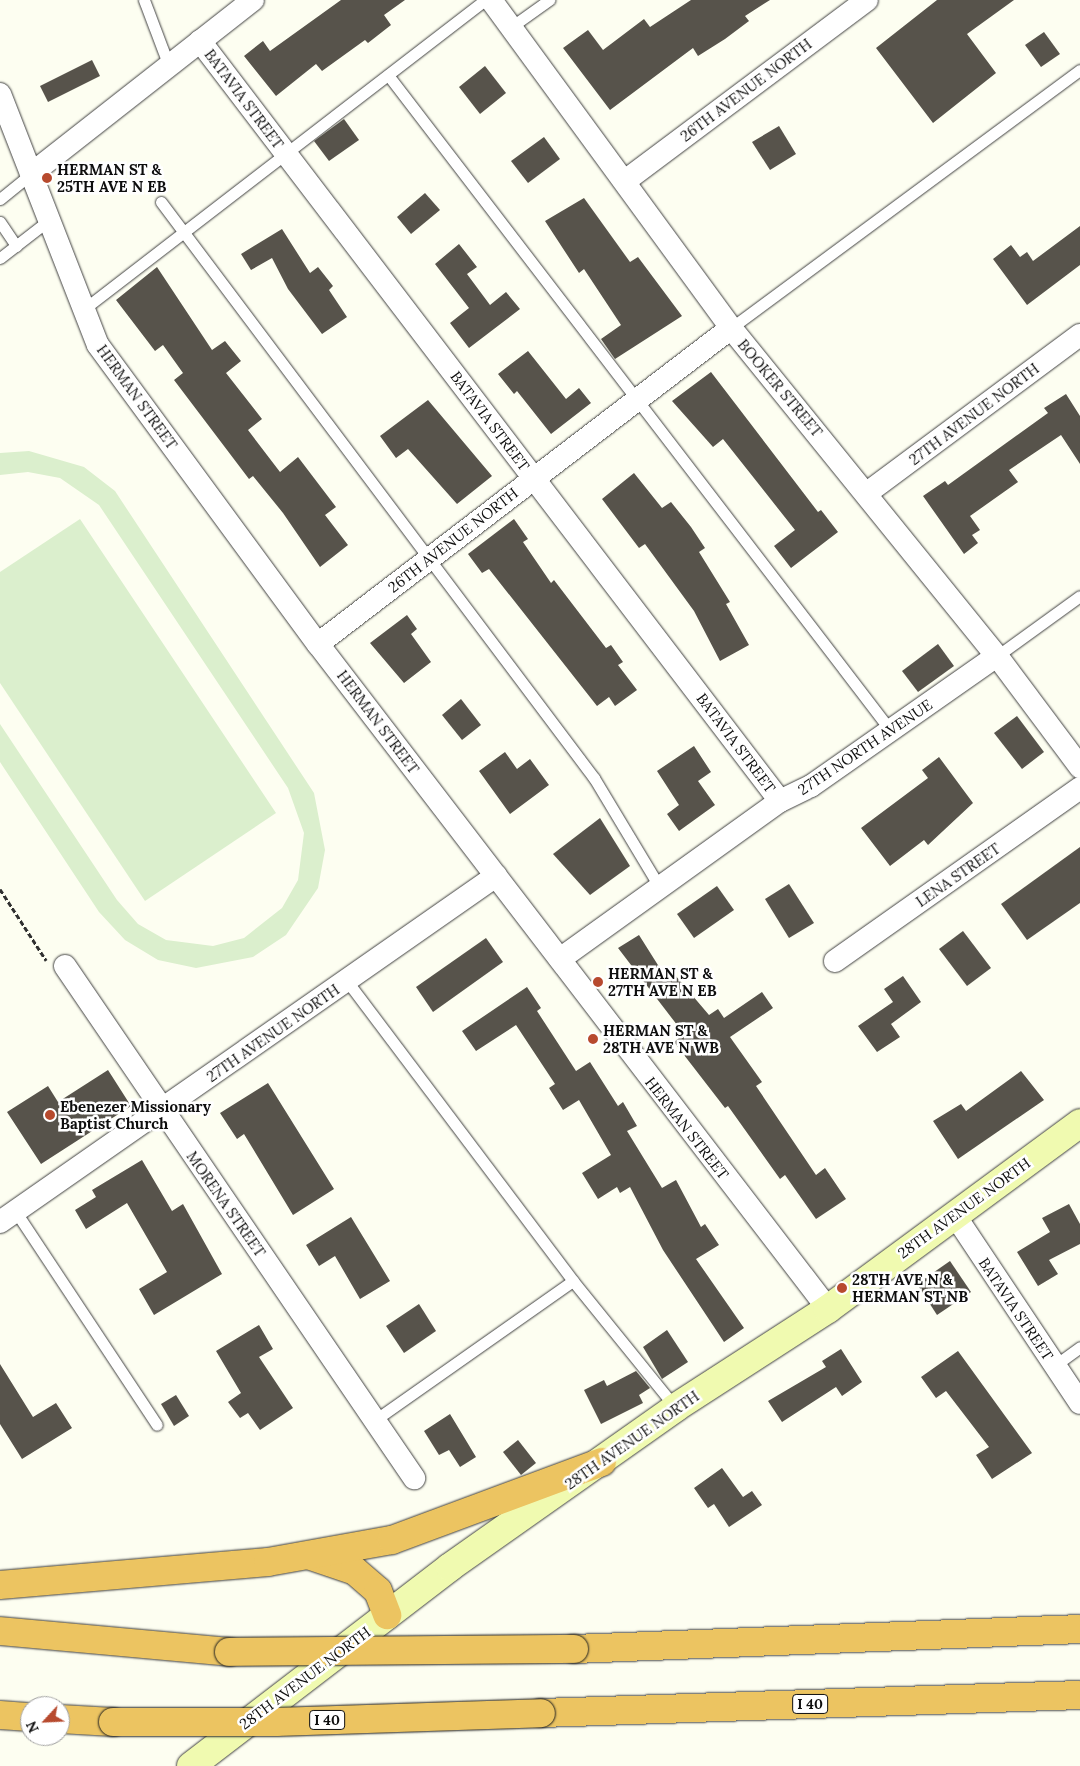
<!DOCTYPE html>
<style>
body{margin:0}
#map{position:relative;width:1080px;height:1766px;overflow:hidden;background:#fdfef1;font-family:Lora,serif}
div>[style]{position:absolute}
[style*='--x']{left:calc(var(--x)*1px);top:calc(var(--y)*1px);width:calc(var(--w)*1px);rotate:calc(var(--a)*1deg)}
.pitch>*{inset:0;background:#dbefcd}
.building>*{inset:0;background:#57534b}
.path>*{height:3px;margin-top:-1.5px;transform-origin:0;background:repeating-linear-gradient(90deg,#303030 0 5px,transparent 0 7.5px)}
.roads{filter:drop-shadow(0 0 1px #414141) drop-shadow(0 0 1px #414141)}
.service>*{height:11px;margin:-5.5px;padding:0 5.5px;transform-origin:5.5px;border-radius:5.5px;background:#fff}
.minor>*{height:22px;margin:-11px;padding:0 11px;transform-origin:11px;border-radius:11px;background:#fff}
.secondary>*{height:28px;margin:-14px;padding:0 14px;transform-origin:14px;border-radius:14px;background:#f0fab0}
.motorway>*{height:28px;margin:-14px;padding:0 14px;transform-origin:14px;border-radius:14px;background:#ecc461}
.bridges{filter:drop-shadow(0 0 1px #1f1f1f) drop-shadow(0 0 1px #1f1f1f)}
.motorway-bridge>*{height:28px;margin:-14px;padding:0 14px;transform-origin:14px;border-radius:14px;background:#ecc461}
.dots>*{width:14px;height:14px;translate:-50% -50%;box-sizing:border-box;border:2px solid #fff;border-radius:50%}
span{translate:-50% -50%;white-space:nowrap;text-align:center;line-height:1.15;-webkit-text-stroke:5px #fff;paint-order:stroke}
.shield-label span{padding:1px 4px;background:#fff;border:1px solid;border-radius:4px;-webkit-text-stroke-width:0}
.shield-label{font-size:14px;color:#0e0e0e;font-weight:700}
.street-label{font-size:15px;color:#0e0e0e}
.poi-label{font-size:15px;color:#0e0e0e;font-weight:700}
.left{translate:0 -50%;text-align:left}
.north{position:absolute;left:20px;top:1696px;width:50px;height:50px;box-sizing:border-box;background:#fff;border:1px solid #9f9f9f;border-radius:50%;rotate:245deg;font-size:14px;font-weight:700;line-height:20px;text-align:center;color:#0e0e0e}
.north::after{content:'';display:block;margin:auto;width:18px;height:22px;background:#b74a2e;clip-path:polygon(50% 0,100% 100%,50% 72%,0 100%)}
</style>
<div id="map">
<div class="pitch">
<div style="clip-path:polygon(29px 451px,84px 467px,115px 491px,314px 793px,325px 850px,318px 888px,286px 935px,253px 957px,196px 968px,158px 960px,125px 940px,99px 912px,0 762px,0 724px,117px 900px,138px 924px,166px 940px,213px 946px,244px 938px,282px 908px,298px 880px,304px 833px,288px 788px,99px 505px,60px 478px,28px 472px,0 475px,0 453px)"></div>
<div style="clip-path:polygon(80px 519px,276px 813px,145px 901px,0 683px,0 572px)"></div>
</div>
<div class="building">
<div style="clip-path:polygon(341px 0,405px 0,384px 15px,391px 25px,368px 43px,365px 40px,322px 71px,316px 64px,276px 96px,244px 56px,263px 41px,270px 51px)"></div>
<div style="clip-path:polygon(691px 0,770px 0,745px 16px,749px 21px,725px 39px,698px 56px,693px 48px,610px 110px,563px 48px,588px 30px,603px 50px,644px 19px,650px 27px)"></div>
<div style="clip-path:polygon(937px 0,1014px 0,967px 34px,996px 73px,933px 123px,876px 48px)"></div>
<div style="clip-path:polygon(1044px 32px,1060px 54px,1041px 67px,1025px 45px)"></div>
<div style="clip-path:polygon(92px 60px,100px 76px,48px 102px,40px 86px)"></div>
<div style="clip-path:polygon(485px 66px,506px 93px,480px 114px,459px 87px)"></div>
<div style="clip-path:polygon(344px 119px,359px 140px,329px 161px,314px 141px)"></div>
<div style="clip-path:polygon(779px 126px,796px 154px,770px 170px,752px 142px)"></div>
<div style="clip-path:polygon(544px 137px,560px 159px,528px 183px,511px 161px)"></div>
<div style="clip-path:polygon(425px 193px,440px 210px,411px 234px,397px 217px)"></div>
<div style="clip-path:polygon(584px 198px,630px 262px,638px 257px,682px 316px,615px 359px,601px 339px,621px 325px,584px 269px,579px 273px,545px 221px)"></div>
<div style="clip-path:polygon(1080px 226px,1080px 265px,1027px 305px,993px 259px,1011px 245px,1020px 257px,1027px 252px,1033px 261px)"></div>
<div style="clip-path:polygon(282px 229px,310px 273px,318px 267px,333px 286px,329px 290px,347px 317px,322px 334px,288px 289px,272px 258px,251px 270px,241px 254px)"></div>
<div style="clip-path:polygon(459px 244px,477px 267px,467px 274px,490px 305px,506px 292px,520px 309px,469px 348px,450px 323px,469px 308px,435px 264px)"></div>
<div style="clip-path:polygon(157px 267px,212px 350px,225px 341px,241px 361px,226px 373px,262px 419px,248px 430px,280px 472px,298px 457px,336px 507px,325px 515px,348px 545px,320px 567px,283px 513px,253px 476px,249px 479px,174px 380px,183px 373px,163px 345px,155px 351px,116px 300px)"></div>
<div style="clip-path:polygon(528px 351px,566px 399px,579px 388px,591px 403px,551px 434px,517px 391px,514px 394px,498px 374px)"></div>
<div style="clip-path:polygon(711px 372px,818px 512px,821px 510px,838px 532px,791px 568px,774px 546px,795px 530px,723px 439px,713px 447px,672px 401px)"></div>
<div style="clip-path:polygon(1066px 394px,1080px 416px,1080px 464px,1061px 435px,1009px 470px,1018px 482px,970px 516px,980px 530px,972px 535px,978px 543px,964px 554px,923px 496px,945px 481px,948px 485px,1048px 413px,1044px 408px)"></div>
<div style="clip-path:polygon(428px 400px,492px 476px,457px 504px,408px 449px,396px 458px,380px 436px)"></div>
<div style="clip-path:polygon(634px 473px,662px 508px,671px 502px,691px 527px,705px 548px,699px 552px,730px 602px,726px 604px,749px 645px,720px 661px,694px 611px,645px 544px,639px 548px,602px 499px)"></div>
<div style="clip-path:polygon(514px 519px,528px 539px,523px 542px,551px 583px,554px 580px,606px 648px,611px 645px,623px 662px,618px 665px,637px 690px,615px 706px,609px 697px,597px 706px,489px 569px,482px 573px,468px 554px)"></div>
<div style="clip-path:polygon(407px 615px,417px 629px,411px 634px,431px 662px,404px 683px,370px 643px)"></div>
<div style="clip-path:polygon(938px 644px,954px 666px,918px 692px,902px 671px)"></div>
<div style="clip-path:polygon(461px 699px,481px 725px,462px 740px,442px 715px)"></div>
<div style="clip-path:polygon(1017px 716px,1044px 752px,1022px 769px,994px 733px)"></div>
<div style="clip-path:polygon(694px 746px,711px 772px,698px 781px,715px 805px,679px 831px,667px 814px,679px 805px,657px 771px)"></div>
<div style="clip-path:polygon(505px 752px,517px 769px,530px 759px,549px 785px,510px 814px,479px 771px)"></div>
<div style="clip-path:polygon(939px 757px,973px 803px,928px 845px,924px 840px,890px 866px,861px 828px,928px 778px,922px 770px)"></div>
<div style="clip-path:polygon(600px 818px,630px 866px,590px 895px,553px 854px)"></div>
<div style="clip-path:polygon(1080px 847px,1080px 903px,1027px 940px,1001px 904px)"></div>
<div style="clip-path:polygon(789px 884px,814px 923px,789px 938px,765px 899px)"></div>
<div style="clip-path:polygon(717px 886px,734px 910px,694px 938px,677px 914px)"></div>
<div style="clip-path:polygon(963px 931px,991px 968px,967px 986px,939px 949px)"></div>
<div style="clip-path:polygon(639px 935px,668px 981px,675px 975px,709px 1015px,718px 1009px,724px 1018px,762px 992px,773px 1008px,730px 1037px,762px 1082px,756px 1086px,816px 1175px,825px 1168px,846px 1199px,816px 1219px,785px 1175px,780px 1179px,728px 1106px,725px 1108px,674px 1042px,684px 1034px,618px 948px)"></div>
<div style="clip-path:polygon(486px 938px,503px 962px,433px 1012px,416px 987px)"></div>
<div style="clip-path:polygon(903px 976px,921px 1002px,891px 1024px,900px 1037px,877px 1052px,858px 1026px,893px 1002px,884px 989px)"></div>
<div style="clip-path:polygon(527px 987px,541px 1008px,537px 1011px,576px 1071px,590px 1062px,618px 1106px,623px 1102px,637px 1126px,627px 1131px,662px 1188px,676px 1180px,701px 1227px,705px 1224px,719px 1245px,696px 1259px,744px 1328px,724px 1342px,663px 1250px,630px 1187px,620px 1193px,617px 1187px,598px 1199px,582px 1173px,611px 1155px,579px 1100px,563px 1110px,549px 1088px,555px 1084px,516px 1025px,476px 1051px,462px 1031px)"></div>
<div style="clip-path:polygon(108px 1070px,131px 1106px,41px 1164px,7px 1112px,48px 1086px,58px 1102px)"></div>
<div style="clip-path:polygon(1021px 1071px,1044px 1100px,958px 1159px,933px 1121px,961px 1104px,966px 1111px)"></div>
<div style="clip-path:polygon(268px 1083px,334px 1189px,293px 1215px,244px 1134px,237px 1139px,220px 1113px)"></div>
<div style="clip-path:polygon(142px 1160px,172px 1211px,183px 1204px,222px 1274px,154px 1315px,139px 1289px,167px 1272px,127px 1203px,86px 1229px,75px 1210px,96px 1197px,92px 1190px)"></div>
<div style="clip-path:polygon(1069px 1204px,1080px 1224px,1080px 1244px,1049px 1260px,1058px 1274px,1038px 1286px,1017px 1252px,1050px 1232px,1042px 1218px)"></div>
<div style="clip-path:polygon(351px 1217px,390px 1281px,360px 1299px,335px 1256px,319px 1266px,306px 1245px)"></div>
<div style="clip-path:polygon(950px 1261px,971px 1292px,937px 1315px,917px 1284px)"></div>
<div style="clip-path:polygon(419px 1304px,436px 1331px,404px 1353px,386px 1326px)"></div>
<div style="clip-path:polygon(259px 1325px,273px 1349px,259px 1357px,293px 1408px,260px 1430px,248px 1413px,240px 1418px,228px 1402px,241px 1393px,216px 1351px)"></div>
<div style="clip-path:polygon(667px 1330px,688px 1362px,662px 1379px,643px 1347px)"></div>
<div style="clip-path:polygon(841px 1349px,862px 1382px,842px 1396px,836px 1387px,782px 1422px,768px 1401px,826px 1367px,822px 1361px)"></div>
<div style="clip-path:polygon(958px 1351px,1032px 1453px,992px 1479px,976px 1455px,989px 1447px,946px 1391px,936px 1398px,921px 1377px)"></div>
<div style="clip-path:polygon(0 1364px,33px 1417px,56px 1403px,72px 1428px,22px 1459px,0 1424px)"></div>
<div style="clip-path:polygon(636px 1371px,650px 1388px,639px 1395px,643px 1403px,601px 1424px,584px 1390px,604px 1380px,607px 1386px)"></div>
<div style="clip-path:polygon(176px 1395px,189px 1416px,174px 1426px,161px 1404px)"></div>
<div style="clip-path:polygon(450px 1414px,476px 1457px,460px 1467px,449px 1450px,439px 1455px,424px 1431px)"></div>
<div style="clip-path:polygon(518px 1440px,536px 1463px,521px 1475px,503px 1452px)"></div>
<div style="clip-path:polygon(722px 1468px,743px 1497px,752px 1491px,762px 1505px,729px 1527px,714px 1504px,708px 1508px,694px 1488px)"></div>
</div>
<div class="path">
<div style="--x:0;--y:889;--w:85;--a:57.1"></div>
</div>
<div class="roads">
<div class="service">
<div style="--x:144;--y:0;--w:71;--a:69.3"></div>
<div style="--x:511;--y:27;--w:47;--a:-35.4"></div>
<div style="--x:388;--y:75;--w:827;--a:52.52"></div>
<div style="--x:0;--y:199;--w:40;--a:-39"></div>
<div style="--x:161;--y:202;--w:721;--a:53.07"></div>
<div style="--x:594;--y:778;--w:128;--a:59"></div>
<div style="--x:0;--y:222;--w:29;--a:56"></div>
<div style="--x:0;--y:258;--w:62;--a:-37.8"></div>
<div style="--x:84;--y:309;--w:506;--a:-37.62"></div>
<div style="--x:731;--y:328;--w:434;--a:-36.5"></div>
<div style="--x:997;--y:656;--w:102;--a:-35.9"></div>
<div style="--x:347;--y:981;--w:376;--a:53"></div>
<div style="--x:573;--y:1281;--w:162;--a:51"></div>
<div style="--x:16;--y:1212;--w:255;--a:56.5"></div>
<div style="--x:1054;--y:1366;--w:32;--a:-36"></div>
<div style="--x:375;--y:1420;--w:242;--a:-35.1"></div>
</div>
<div class="minor">
<div style="--x:491;--y:0;--w:406;--a:53.8"></div>
<div style="--x:731;--y:328;--w:422;--a:51"></div>
<div style="--x:997;--y:656;--w:139;--a:53.2"></div>
<div style="--x:200;--y:41;--w:956;--a:52.65"></div>
<div style="--x:0;--y:94;--w:269;--a:68.7"></div>
<div style="--x:98;--y:345;--w:371;--a:53.7"></div>
<div style="--x:318;--y:644;--w:838;--a:52.51"></div>
<div style="--x:31;--y:174;--w:282;--a:-38.1"></div>
<div style="--x:625;--y:181;--w:302;--a:-36.8"></div>
<div style="--x:867;--y:493;--w:265;--a:-36.6"></div>
<div style="--x:318;--y:644;--w:520;--a:-37.42"></div>
<div style="--x:560;--y:959;--w:271;--a:-35.7"></div>
<div style="--x:780;--y:801;--w:34;--a:-26"></div>
<div style="--x:811;--y:786;--w:227;--a:-35"></div>
<div style="--x:835;--y:961;--w:300;--a:-35.2"></div>
<div style="--x:65;--y:966;--w:620;--a:55.72"></div>
<div style="--x:954;--y:1214;--w:227;--a:56.3"></div>
<div style="--x:0;--y:1222;--w:605;--a:-34.9"></div>
</div>
<div class="secondary">
<div style="--x:191;--y:1766;--w:327;--a:-37.5"></div>
<div style="--x:450;--y:1567;--w:276;--a:-35.2"></div>
<div style="--x:675;--y:1408;--w:182;--a:-32.9"></div>
<div style="--x:828;--y:1309;--w:313;--a:-36.4"></div>
</div>
<div class="motorway">
<div style="--x:311;--y:1556;--w:46;--a:18.8"></div>
<div style="--x:355;--y:1571;--w:30;--a:41"></div>
<div style="--x:378;--y:1591;--w:26;--a:69"></div>
<div style="--x:0;--y:1585;--w:269;--a:-4.9"></div>
<div style="--x:268;--y:1562;--w:126;--a:-10.1"></div>
<div style="--x:392;--y:1540;--w:224;--a:-20.4"></div>
<div style="--x:0;--y:1631;--w:230;--a:5.2"></div>
<div style="--x:574;--y:1649;--w:506;--a:-2.26"></div>
<div style="--x:541;--y:1713;--w:539;--a:-1.91"></div>
<div style="--x:0;--y:1715;--w:30;--a:4"></div>
<div style="--x:60;--y:1719;--w:53;--a:3.2"></div>
</div>
</div>
<div class="bridges">
<div class="motorway-bridge">
<div style="--x:229;--y:1652;--w:345;--a:-0.5"></div>
<div style="--x:113;--y:1722;--w:163;--a:0"></div>
<div style="--x:276;--y:1722;--w:265;--a:-1.9"></div>
</div>
</div>
<div class="dots">
<div style="left:47px;top:178px;background:#b74a2e"></div>
<div style="left:598px;top:982px;background:#b74a2e"></div>
<div style="left:593px;top:1039px;background:#b74a2e"></div>
<div style="left:50px;top:1115px;background:#b74a2e"></div>
<div style="left:842px;top:1288px;background:#b74a2e"></div>
</div>
<div class="shield-label">
<span style="left:810px;top:1704px">I 40</span>
<span style="left:327px;top:1720px">I 40</span>
</div>
<div class="street-label">
<span style="left:746px;top:90px;rotate:-37deg">26TH AVENUE NORTH</span>
<span style="left:244px;top:99px;rotate:53deg">BATAVIA STREET</span>
<span style="left:780px;top:388px;rotate:50deg">BOOKER STREET</span>
<span style="left:137px;top:397px;rotate:54deg">HERMAN STREET</span>
<span style="left:974px;top:414px;rotate:-37deg">27TH AVENUE NORTH</span>
<span style="left:490px;top:421px;rotate:53deg">BATAVIA STREET</span>
<span style="left:453px;top:540px;rotate:-38deg">26TH AVENUE NORTH</span>
<span style="left:378px;top:722px;rotate:53deg">HERMAN STREET</span>
<span style="left:736px;top:743px;rotate:53deg">BATAVIA STREET</span>
<span style="left:865px;top:747px;rotate:-34deg">27TH NORTH AVENUE</span>
<span style="left:958px;top:875px;rotate:-35deg">LENA STREET</span>
<span style="left:273px;top:1033px;rotate:-35deg">27TH AVENUE NORTH</span>
<span style="left:687px;top:1128px;rotate:52deg">HERMAN STREET</span>
<span style="left:226px;top:1204px;rotate:55deg">MORENA STREET</span>
<span style="left:964px;top:1208px;rotate:-36deg">28TH AVENUE NORTH</span>
<span style="left:1016px;top:1309px;rotate:56deg">BATAVIA STREET</span>
<span style="left:632px;top:1440px;rotate:-35deg">28TH AVENUE NORTH</span>
<span style="left:305px;top:1678px;rotate:-37deg">28TH AVENUE NORTH</span>
</div>
<div class="poi-label">
<span class="left" style="left:57px;top:178px">HERMAN ST &amp;<br>25TH AVE N EB</span>
<span class="left" style="left:608px;top:982px">HERMAN ST &amp;<br>27TH AVE N EB</span>
<span class="left" style="left:603px;top:1039px">HERMAN ST &amp;<br>28TH AVE N WB</span>
<span class="left" style="left:60px;top:1115px">Ebenezer Missionary<br>Baptist Church</span>
<span class="left" style="left:852px;top:1288px">28TH AVE N &amp;<br>HERMAN ST NB</span>
</div>
<div class="north">N</div>
</div>
